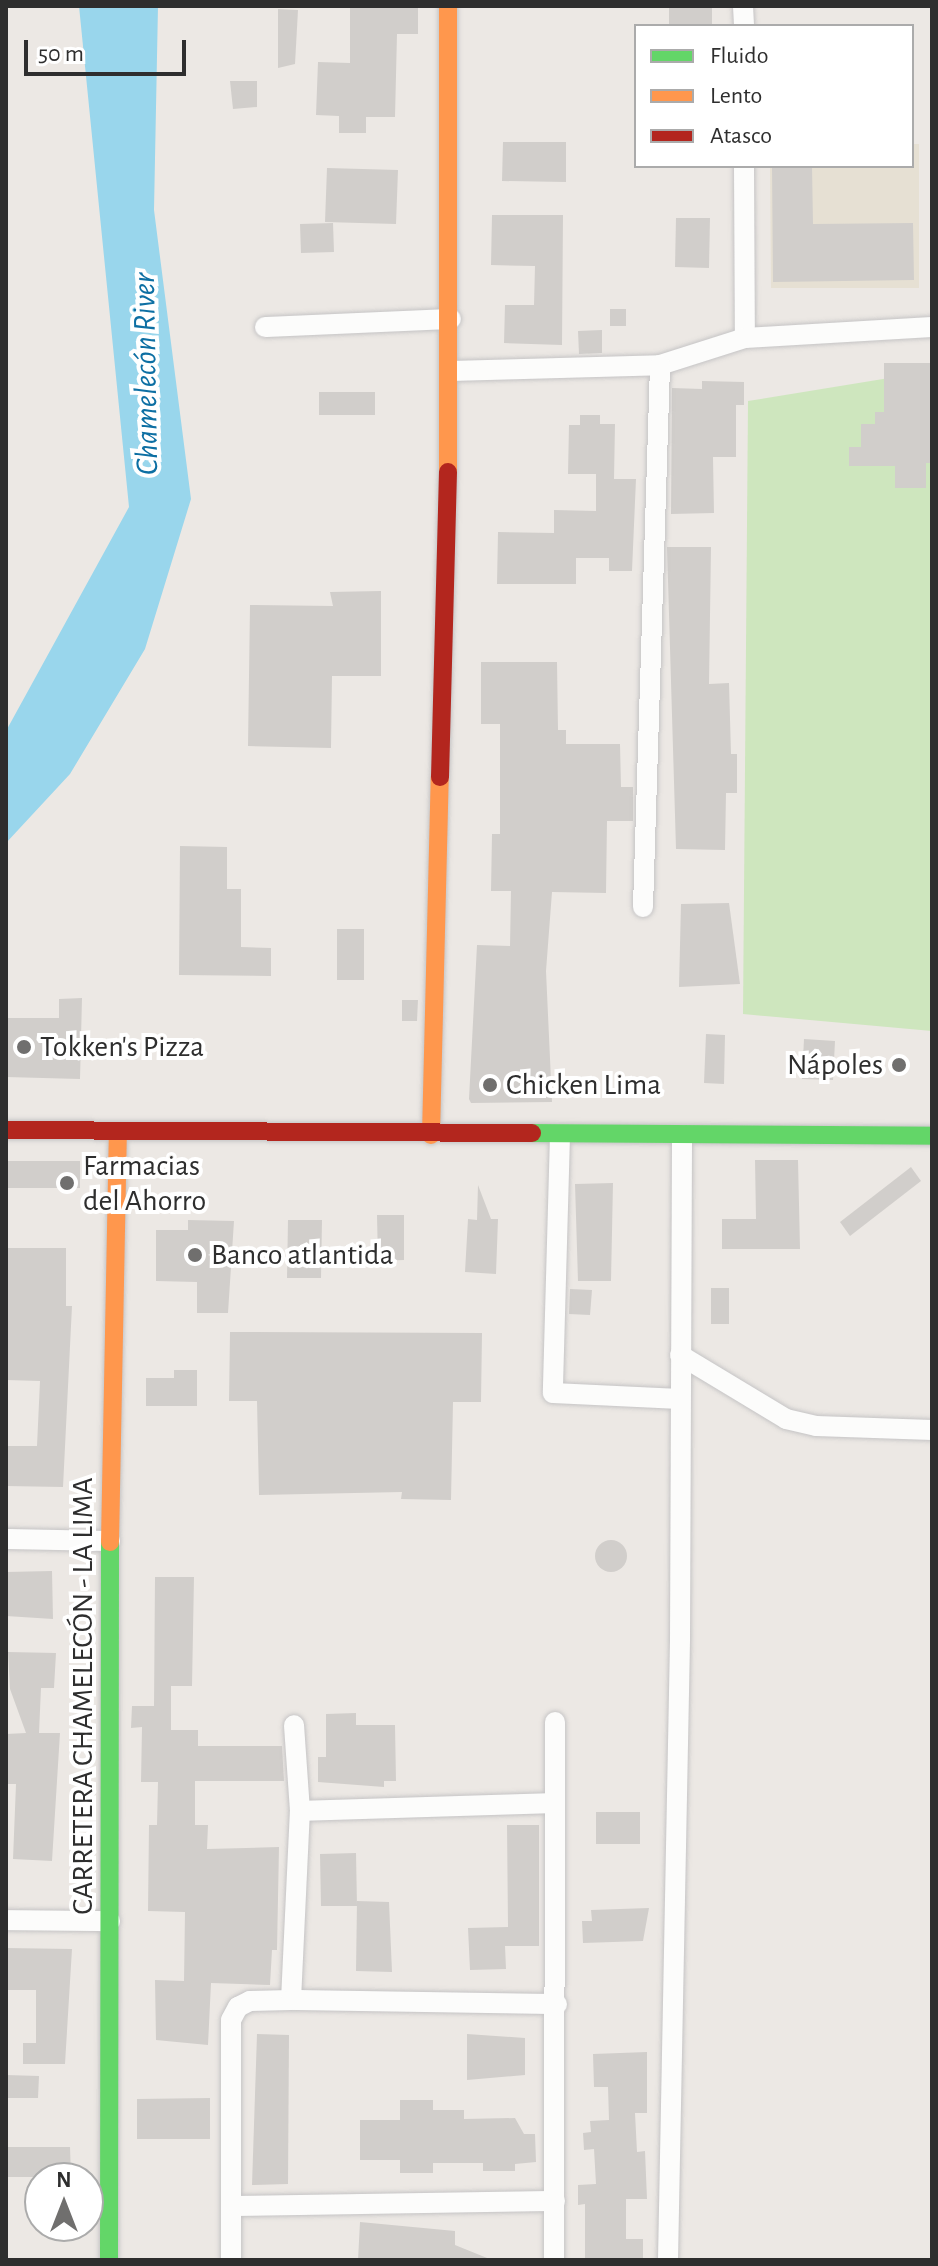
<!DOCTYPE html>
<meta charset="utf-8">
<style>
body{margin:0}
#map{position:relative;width:938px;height:2266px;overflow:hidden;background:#ece8e4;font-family:"Alegreya Sans",sans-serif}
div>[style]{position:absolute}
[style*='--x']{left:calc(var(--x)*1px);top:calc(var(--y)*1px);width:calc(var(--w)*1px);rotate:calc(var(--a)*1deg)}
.education>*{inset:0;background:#e6e0d3}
.green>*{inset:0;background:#cee6be}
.water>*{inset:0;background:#99d6ec}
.building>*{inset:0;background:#d1cecb}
.round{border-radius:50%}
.roads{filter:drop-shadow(0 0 2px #c5c4c5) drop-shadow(0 0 2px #c5c4c5)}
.street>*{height:20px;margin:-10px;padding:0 10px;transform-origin:10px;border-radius:10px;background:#fcfcfb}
.fast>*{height:18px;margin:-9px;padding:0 9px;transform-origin:9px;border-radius:9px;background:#63d668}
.slow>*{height:18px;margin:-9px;padding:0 9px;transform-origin:9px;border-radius:9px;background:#ff974d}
.jam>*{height:18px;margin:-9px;padding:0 9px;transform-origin:9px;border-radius:9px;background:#b3261e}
.dots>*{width:22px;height:22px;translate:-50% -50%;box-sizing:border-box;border:4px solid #fff;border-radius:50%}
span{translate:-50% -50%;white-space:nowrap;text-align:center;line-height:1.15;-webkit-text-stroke:8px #fff;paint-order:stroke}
.poi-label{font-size:30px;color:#2e2e2e}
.left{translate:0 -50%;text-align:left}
.right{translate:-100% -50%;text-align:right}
.street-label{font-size:30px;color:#2e2e2e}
.water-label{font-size:32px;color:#0d6fa3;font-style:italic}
.frame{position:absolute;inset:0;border:8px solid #2e2e2e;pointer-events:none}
.legend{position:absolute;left:634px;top:24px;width:280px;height:144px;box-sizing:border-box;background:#fff;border:2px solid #ababab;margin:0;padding:10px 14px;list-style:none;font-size:24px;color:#2e2e2e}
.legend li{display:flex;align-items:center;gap:16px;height:40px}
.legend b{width:40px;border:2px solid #ababab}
.north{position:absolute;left:24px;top:2162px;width:80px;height:80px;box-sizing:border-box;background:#fff;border:2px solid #ababab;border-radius:50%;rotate:0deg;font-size:22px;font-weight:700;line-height:32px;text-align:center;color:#2e2e2e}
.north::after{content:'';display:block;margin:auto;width:28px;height:36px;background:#706f6e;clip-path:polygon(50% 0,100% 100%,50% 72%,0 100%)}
.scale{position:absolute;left:24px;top:40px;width:162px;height:36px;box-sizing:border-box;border:4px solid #2e2e2e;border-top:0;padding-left:10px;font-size:24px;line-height:28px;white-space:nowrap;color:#2e2e2e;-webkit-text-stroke:6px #fff;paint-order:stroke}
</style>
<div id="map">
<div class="education">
<div style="clip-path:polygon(912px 144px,919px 144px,919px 288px,771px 288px,770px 166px,912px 166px)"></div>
</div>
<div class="green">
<div style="clip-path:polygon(932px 371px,932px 1031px,743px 1014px,748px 401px)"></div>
</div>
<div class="water">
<div style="clip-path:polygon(79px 6px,158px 6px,154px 210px,191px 499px,145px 649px,70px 774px,6px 843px,6px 731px,129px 507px)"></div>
</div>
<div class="building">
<div style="clip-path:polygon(350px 6px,418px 6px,418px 34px,397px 34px,395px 117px,366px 117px,366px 133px,339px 133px,339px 116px,316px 115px,318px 62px,350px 63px)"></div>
<div style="clip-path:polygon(669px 6px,712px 7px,712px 26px,669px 26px)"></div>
<div style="clip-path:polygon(278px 9px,298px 10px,295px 64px,278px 68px)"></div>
<div style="clip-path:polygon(230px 81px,257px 81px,257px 107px,233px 109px)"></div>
<div style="clip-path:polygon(503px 142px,566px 142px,566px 182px,502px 181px)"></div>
<div style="clip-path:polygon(772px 166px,812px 166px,813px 224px,913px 223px,914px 280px,773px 282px)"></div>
<div style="clip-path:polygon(327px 168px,398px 170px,396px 224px,325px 222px)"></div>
<div style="clip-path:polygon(492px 215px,563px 215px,562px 345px,504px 343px,505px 305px,534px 305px,535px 266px,491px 265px)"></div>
<div style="clip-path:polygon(676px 218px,710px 218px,709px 268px,675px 267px)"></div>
<div style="clip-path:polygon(333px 223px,334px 252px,301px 253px,300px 224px)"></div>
<div style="clip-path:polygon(610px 309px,626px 309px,626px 326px,610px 326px)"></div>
<div style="clip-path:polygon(602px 330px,602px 353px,579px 354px,578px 331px)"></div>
<div style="clip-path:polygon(884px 363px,932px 363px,932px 463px,926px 463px,926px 488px,895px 488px,895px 466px,849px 466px,849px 447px,861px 447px,861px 424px,875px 424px,875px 412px,884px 412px)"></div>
<div style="clip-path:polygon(702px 381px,744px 382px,744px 405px,736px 405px,736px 457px,713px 457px,714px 513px,671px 514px,672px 388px,702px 389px)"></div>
<div style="clip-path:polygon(319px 392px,375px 392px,375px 415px,319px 415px)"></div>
<div style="clip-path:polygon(580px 415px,600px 415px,600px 424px,615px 424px,614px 479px,636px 479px,632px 571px,609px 571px,609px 558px,576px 558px,576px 584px,497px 584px,498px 532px,554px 533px,554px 510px,596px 511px,596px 474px,568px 474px,569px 425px,580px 425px)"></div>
<div style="clip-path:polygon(667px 547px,711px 547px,709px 684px,729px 683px,731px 754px,737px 754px,737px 793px,726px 793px,725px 850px,676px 849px)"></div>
<div style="clip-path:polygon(381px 591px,381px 676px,332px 676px,331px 748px,248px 746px,250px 605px,333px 606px,330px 592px)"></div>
<div style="clip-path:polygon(481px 662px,557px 662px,558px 730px,566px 730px,566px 744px,620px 744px,621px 787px,633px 787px,633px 821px,607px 821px,606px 893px,552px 892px,546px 971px,552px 1102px,471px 1103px,469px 1099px,477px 945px,510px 946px,511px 891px,491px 891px,492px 834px,500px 834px,500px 724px,481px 724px)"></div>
<div style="clip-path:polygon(180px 846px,227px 847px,227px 889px,241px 889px,241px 947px,271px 948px,271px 976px,179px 975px)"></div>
<div style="clip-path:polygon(729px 903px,740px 984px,679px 987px,681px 904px)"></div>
<div style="clip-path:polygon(337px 929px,364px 929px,364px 980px,337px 980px)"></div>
<div style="clip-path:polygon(82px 998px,80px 1079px,6px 1077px,6px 1018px,59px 1018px,59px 999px)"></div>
<div style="clip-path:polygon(402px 1000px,418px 1000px,417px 1021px,402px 1021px)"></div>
<div style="clip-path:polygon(706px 1034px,725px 1035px,724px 1084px,704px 1083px)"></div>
<div style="clip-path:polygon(804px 1039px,835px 1041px,833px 1080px,802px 1079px)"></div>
<div style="clip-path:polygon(755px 1160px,798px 1160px,800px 1249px,722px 1249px,722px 1219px,756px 1219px)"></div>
<div style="clip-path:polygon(6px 1161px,80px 1161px,80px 1188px,6px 1188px)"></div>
<div style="clip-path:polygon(911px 1167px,921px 1181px,850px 1236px,840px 1222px)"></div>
<div style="clip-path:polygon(613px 1183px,611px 1281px,578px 1281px,575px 1184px)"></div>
<div style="clip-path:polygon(478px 1185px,491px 1219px,498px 1219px,496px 1274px,465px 1272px,468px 1219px,477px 1220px)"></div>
<div style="clip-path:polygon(377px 1215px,404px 1215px,404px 1260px,378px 1261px)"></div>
<div style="clip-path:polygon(188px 1220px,234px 1221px,228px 1313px,197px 1313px,197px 1282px,156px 1281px,156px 1230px,188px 1230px)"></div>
<div style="clip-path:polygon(288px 1220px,322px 1220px,321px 1278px,287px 1278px)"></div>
<div style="clip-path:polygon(6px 1248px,66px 1248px,66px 1306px,72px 1306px,63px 1487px,6px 1486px,6px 1446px,37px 1446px,40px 1381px,6px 1380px)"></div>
<div style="clip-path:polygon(711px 1288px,729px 1288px,729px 1324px,711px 1324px)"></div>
<div style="clip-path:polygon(570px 1289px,592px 1290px,590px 1315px,569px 1314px)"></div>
<div style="clip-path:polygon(230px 1332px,482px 1333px,481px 1402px,453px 1402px,451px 1500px,401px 1499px,402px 1492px,259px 1495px,257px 1401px,229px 1401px)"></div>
<div style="clip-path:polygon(174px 1370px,197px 1370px,197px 1406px,146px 1406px,146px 1378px,174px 1378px)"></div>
<div class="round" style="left:595px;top:1540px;width:32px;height:32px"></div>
<div style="clip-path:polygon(52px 1571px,53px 1619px,6px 1616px,6px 1572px)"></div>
<div style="clip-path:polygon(155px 1577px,194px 1577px,192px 1686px,171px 1686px,171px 1730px,198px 1730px,198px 1746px,282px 1746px,284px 1781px,195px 1781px,195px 1825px,208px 1825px,207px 1849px,279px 1847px,277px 1950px,272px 1950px,270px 1985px,211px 1983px,208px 2045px,156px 2040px,155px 1980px,184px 1981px,185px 1912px,148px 1911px,149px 1825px,157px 1825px,158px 1782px,141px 1782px,142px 1727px,131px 1728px,132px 1706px,154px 1706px)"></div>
<div style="clip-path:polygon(8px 1652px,56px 1653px,54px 1688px,41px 1688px,39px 1733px,60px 1733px,52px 1861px,13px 1859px,16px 1784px,6px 1784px,6px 1734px,26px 1733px,10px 1689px)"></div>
<div style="clip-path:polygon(356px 1713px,356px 1725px,395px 1725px,396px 1781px,384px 1781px,384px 1787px,318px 1782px,318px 1757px,326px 1757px,326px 1714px)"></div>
<div style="clip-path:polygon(596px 1812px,640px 1812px,640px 1844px,596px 1844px)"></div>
<div style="clip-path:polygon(507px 1825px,539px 1825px,539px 1946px,505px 1946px,506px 1969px,470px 1970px,468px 1928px,508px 1927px)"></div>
<div style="clip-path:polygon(356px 1853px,357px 1906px,321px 1906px,320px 1854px)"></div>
<div style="clip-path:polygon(357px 1901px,389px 1902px,392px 1972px,356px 1971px)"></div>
<div style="clip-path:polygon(649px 1908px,643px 1941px,583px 1943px,582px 1921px,592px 1921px,591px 1910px)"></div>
<div style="clip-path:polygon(6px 1948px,72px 1949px,65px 2064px,23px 2064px,23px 2043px,36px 2043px,36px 1990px,6px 1990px)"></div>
<div style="clip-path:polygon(257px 2034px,289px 2035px,288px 2184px,252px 2185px)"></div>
<div style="clip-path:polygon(467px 2034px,525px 2038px,525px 2075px,467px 2080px)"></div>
<div style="clip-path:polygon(647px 2052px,647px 2113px,635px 2113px,637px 2152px,645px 2151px,647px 2199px,626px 2199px,626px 2239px,643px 2239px,643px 2260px,585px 2260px,585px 2204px,578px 2205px,578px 2185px,596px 2184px,594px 2149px,584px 2150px,583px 2133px,591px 2132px,590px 2121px,609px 2120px,608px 2087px,594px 2087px,593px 2054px)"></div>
<div style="clip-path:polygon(6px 2075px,39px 2076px,38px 2098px,6px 2098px)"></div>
<div style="clip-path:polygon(210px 2098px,210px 2139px,137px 2139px,137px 2099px)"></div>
<div style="clip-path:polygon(400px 2100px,433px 2100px,433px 2110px,464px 2110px,464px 2119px,515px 2118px,524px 2134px,535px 2134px,536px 2162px,515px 2164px,515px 2171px,483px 2171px,483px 2163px,433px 2163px,433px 2173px,400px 2173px,400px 2160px,360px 2160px,360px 2120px,400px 2120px)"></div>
<div style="clip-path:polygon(6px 2147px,70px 2147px,71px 2177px,6px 2177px)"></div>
<div style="clip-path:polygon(360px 2222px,455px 2231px,455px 2245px,492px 2260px,358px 2260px)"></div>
</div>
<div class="roads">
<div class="street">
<div style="--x:743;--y:6;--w:20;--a:87"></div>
<div style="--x:744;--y:166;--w:172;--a:89.7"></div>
<div style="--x:265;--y:327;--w:186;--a:-2.5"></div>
<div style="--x:451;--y:371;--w:209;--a:-1.6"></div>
<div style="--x:660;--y:365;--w:89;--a:-17.6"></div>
<div style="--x:745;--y:338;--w:187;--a:-3.4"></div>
<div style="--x:643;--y:907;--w:542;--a:-88.2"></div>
<div style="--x:560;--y:1135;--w:258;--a:91.6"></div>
<div style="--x:553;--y:1393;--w:127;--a:2.7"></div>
<div style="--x:680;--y:1355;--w:124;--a:31.1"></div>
<div style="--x:786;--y:1419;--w:31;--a:13"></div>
<div style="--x:816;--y:1426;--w:116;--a:2"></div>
<div style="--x:6;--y:1539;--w:104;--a:1.1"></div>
<div style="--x:300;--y:1811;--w:254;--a:-1.8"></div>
<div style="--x:6;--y:1920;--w:104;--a:0.6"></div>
<div style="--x:291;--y:2000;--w:189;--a:-87.3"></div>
<div style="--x:300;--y:1811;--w:86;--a:-94"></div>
<div style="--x:231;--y:2206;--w:324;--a:-0.9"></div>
<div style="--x:231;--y:2260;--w:240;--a:-90"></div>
<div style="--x:231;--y:2020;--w:15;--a:-62"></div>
<div style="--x:238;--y:2007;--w:13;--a:-27"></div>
<div style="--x:250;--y:2001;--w:41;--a:-1.4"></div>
<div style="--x:291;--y:2000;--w:266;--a:0.9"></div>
<div style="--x:554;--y:2260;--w:538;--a:-89.89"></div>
<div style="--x:668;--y:2260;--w:620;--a:-88.89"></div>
<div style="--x:680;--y:1640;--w:505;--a:-89.77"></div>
</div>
<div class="fast">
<div style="--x:532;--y:1133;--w:400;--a:0.4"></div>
<div style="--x:109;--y:2260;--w:718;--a:-89.92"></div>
</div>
<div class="slow">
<div style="--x:448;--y:6;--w:466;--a:90"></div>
<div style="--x:431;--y:1135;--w:358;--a:-88.6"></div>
<div style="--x:110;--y:1542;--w:409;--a:-88.9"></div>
</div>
<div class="jam">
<div style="--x:440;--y:777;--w:305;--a:-88.5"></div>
<div style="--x:6;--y:1130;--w:526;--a:0.33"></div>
</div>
</div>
<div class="dots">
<div style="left:24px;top:1047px;background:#706f6e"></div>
<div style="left:899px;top:1065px;background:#706f6e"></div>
<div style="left:490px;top:1085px;background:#706f6e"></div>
<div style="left:67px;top:1183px;background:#706f6e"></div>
<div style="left:195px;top:1255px;background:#706f6e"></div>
</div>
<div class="poi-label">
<span class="left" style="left:40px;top:1047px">Tokken's Pizza</span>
<span class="right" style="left:883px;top:1065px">Nápoles</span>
<span class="left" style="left:506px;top:1085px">Chicken Lima</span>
<span class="left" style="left:83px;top:1183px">Farmacias<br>del Ahorro</span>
<span class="left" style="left:211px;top:1255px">Banco atlantida</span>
</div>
<div class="street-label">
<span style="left:83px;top:1696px;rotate:-90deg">CARRETERA CHAMELECÓN - LA LIMA</span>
</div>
<div class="water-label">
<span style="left:146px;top:374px;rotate:-91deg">Chamelecón River</span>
</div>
<div class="frame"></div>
<ul class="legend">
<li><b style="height:10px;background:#63d668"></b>Fluido</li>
<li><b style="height:10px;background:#ff974d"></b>Lento</li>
<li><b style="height:10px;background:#b3261e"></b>Atasco</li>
</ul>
<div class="north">N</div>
<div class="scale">50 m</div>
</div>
